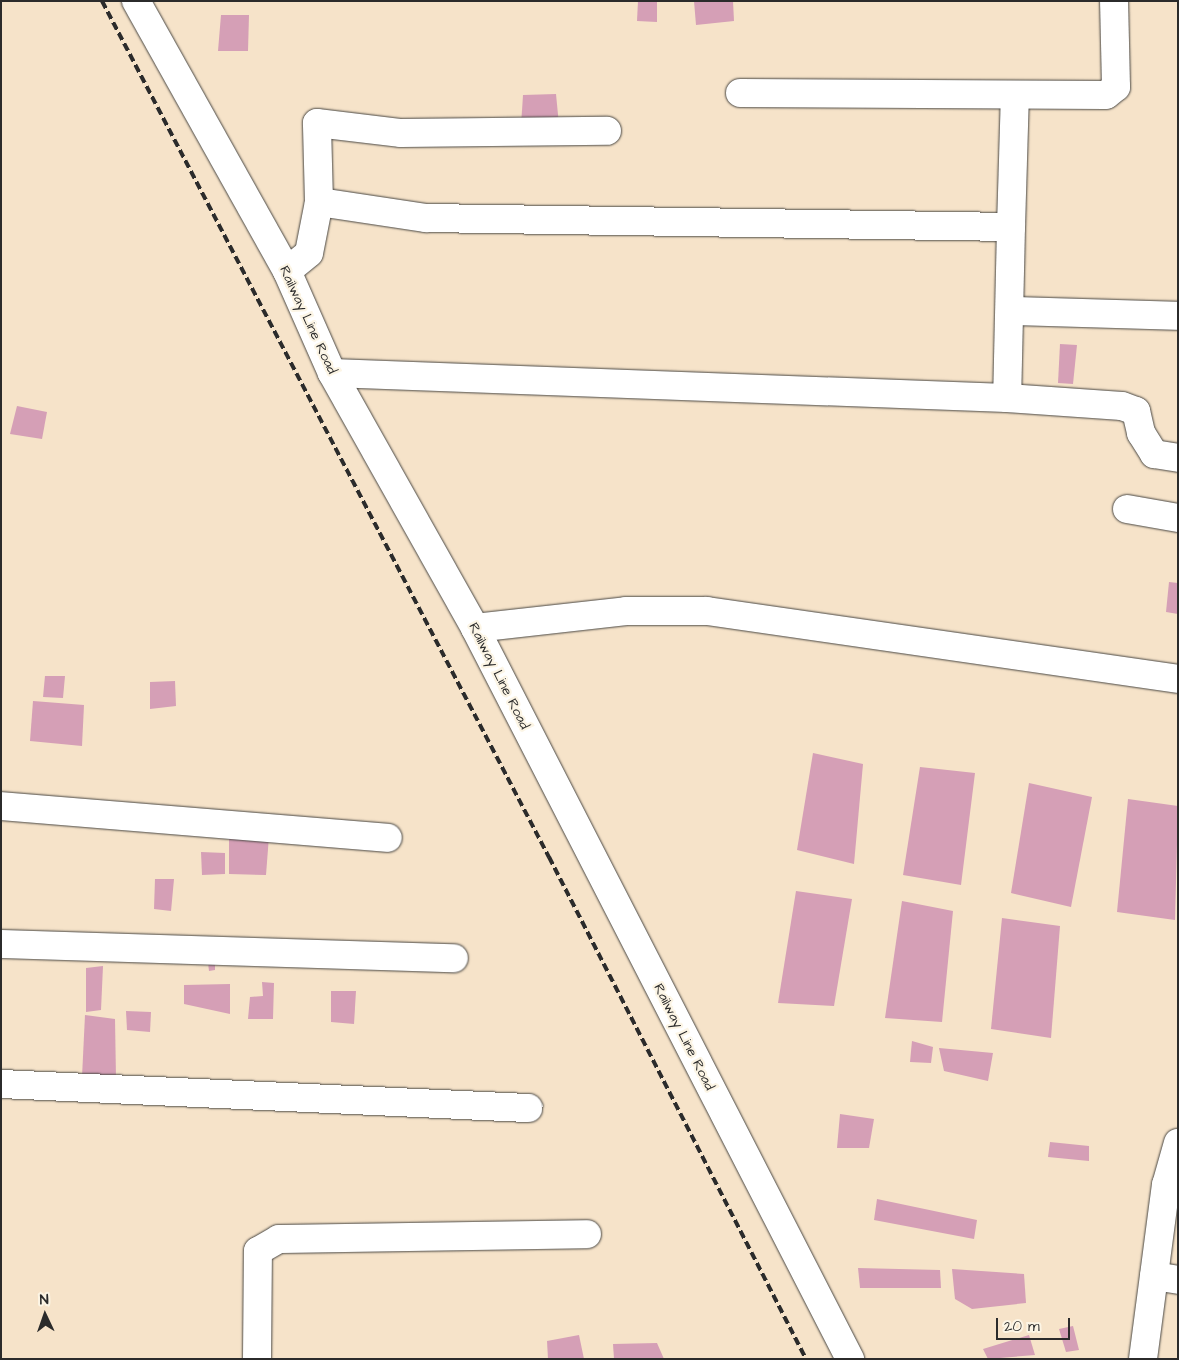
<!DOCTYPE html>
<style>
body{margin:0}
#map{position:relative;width:1179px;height:1360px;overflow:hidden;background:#f6e3c9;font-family:"Architects Daughter",sans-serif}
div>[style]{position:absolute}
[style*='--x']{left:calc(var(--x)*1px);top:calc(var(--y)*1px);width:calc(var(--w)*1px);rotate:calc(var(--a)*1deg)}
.building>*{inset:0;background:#d59fb6}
.roads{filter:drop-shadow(0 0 1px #494743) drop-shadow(0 0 1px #494743)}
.minor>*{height:28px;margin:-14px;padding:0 14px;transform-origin:14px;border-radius:14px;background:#fff}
.rail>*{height:4px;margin-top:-2px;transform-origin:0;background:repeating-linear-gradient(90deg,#2b2b2b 0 8px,transparent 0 12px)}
span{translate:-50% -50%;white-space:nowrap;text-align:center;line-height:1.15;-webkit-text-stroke:4.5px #fcf5e5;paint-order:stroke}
.street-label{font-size:14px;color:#2b2b2b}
.frame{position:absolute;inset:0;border:2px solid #2b2b2b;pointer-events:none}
.north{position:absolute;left:20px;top:1290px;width:50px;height:50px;-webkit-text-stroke:4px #fcf5e5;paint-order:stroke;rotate:357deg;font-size:14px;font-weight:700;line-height:20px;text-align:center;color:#2b2b2b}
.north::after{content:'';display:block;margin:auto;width:18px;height:22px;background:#2b2b2b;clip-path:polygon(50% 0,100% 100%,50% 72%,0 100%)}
.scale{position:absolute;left:996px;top:1318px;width:74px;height:22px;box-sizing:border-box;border:2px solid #2b2b2b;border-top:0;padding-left:6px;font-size:15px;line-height:18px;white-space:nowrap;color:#2b2b2b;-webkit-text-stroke:4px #fcf5e5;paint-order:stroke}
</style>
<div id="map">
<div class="building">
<div style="clip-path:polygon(638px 1px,657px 1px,657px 22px,637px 21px)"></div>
<div style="clip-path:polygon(694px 1px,733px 1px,734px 21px,696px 25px)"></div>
<div style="clip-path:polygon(221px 15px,249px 15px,248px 51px,218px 51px)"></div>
<div style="clip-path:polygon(556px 94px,559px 125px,521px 126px,523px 95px)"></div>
<div style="clip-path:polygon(1060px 344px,1077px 345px,1073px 384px,1058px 383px)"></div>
<div style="clip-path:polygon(17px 406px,47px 412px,42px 439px,10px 434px)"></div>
<div style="clip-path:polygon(1169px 582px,1178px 583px,1178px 614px,1166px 612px)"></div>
<div style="clip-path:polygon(45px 676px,65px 676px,63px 698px,43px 697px)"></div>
<div style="clip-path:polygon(175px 681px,176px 706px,150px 709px,150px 682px)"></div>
<div style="clip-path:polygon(33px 701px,84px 705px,82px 746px,30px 741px)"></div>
<div style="clip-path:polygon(813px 753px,863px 764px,854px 864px,797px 850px)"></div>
<div style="clip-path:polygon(920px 767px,975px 773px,961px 885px,903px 875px)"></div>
<div style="clip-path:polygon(1029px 783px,1092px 797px,1071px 907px,1011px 893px)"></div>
<div style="clip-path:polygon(1128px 799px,1178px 806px,1175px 920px,1117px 912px)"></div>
<div style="clip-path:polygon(229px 832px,269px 836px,266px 875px,229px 874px)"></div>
<div style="clip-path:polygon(201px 852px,225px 853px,225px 874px,202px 875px)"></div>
<div style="clip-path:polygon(155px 879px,174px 879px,171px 911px,154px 909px)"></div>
<div style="clip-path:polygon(796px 891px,852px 899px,834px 1006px,778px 1003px)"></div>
<div style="clip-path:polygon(902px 901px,953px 911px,942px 1022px,885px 1018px)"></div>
<div style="clip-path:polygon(1002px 918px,1060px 926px,1051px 1038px,991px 1029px)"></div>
<div style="clip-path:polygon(207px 954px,215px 954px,215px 970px,209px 971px)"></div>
<div style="clip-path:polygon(103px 966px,101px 1010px,86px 1012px,86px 968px)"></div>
<div style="clip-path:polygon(262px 982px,274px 983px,273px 1019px,248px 1019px,250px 997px,263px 996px)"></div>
<div style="clip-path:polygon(230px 984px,230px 1014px,184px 1004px,184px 985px)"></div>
<div style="clip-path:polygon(331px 991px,356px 991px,354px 1024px,331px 1022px)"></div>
<div style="clip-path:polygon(126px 1011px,151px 1012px,150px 1032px,127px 1030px)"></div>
<div style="clip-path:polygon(85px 1015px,115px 1019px,116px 1079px,82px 1077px)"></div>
<div style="clip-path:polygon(912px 1041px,933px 1047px,931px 1063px,910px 1062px)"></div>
<div style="clip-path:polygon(939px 1048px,993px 1053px,988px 1081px,944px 1071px)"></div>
<div style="clip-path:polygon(840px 1114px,874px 1119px,869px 1148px,837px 1148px)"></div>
<div style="clip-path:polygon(1050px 1142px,1089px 1146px,1089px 1161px,1048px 1157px)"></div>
<div style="clip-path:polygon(877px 1199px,977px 1220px,974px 1239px,874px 1220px)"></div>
<div style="clip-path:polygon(858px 1268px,940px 1270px,941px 1288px,860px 1288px)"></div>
<div style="clip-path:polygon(952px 1269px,1024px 1274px,1026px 1303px,972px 1309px,955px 1299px)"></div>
<div style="clip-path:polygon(1073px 1326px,1079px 1350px,1066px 1352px,1059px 1329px)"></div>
<div style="clip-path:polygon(579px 1335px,584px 1359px,548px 1359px,547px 1341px)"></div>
<div style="clip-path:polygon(1029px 1335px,1035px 1355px,988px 1359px,983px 1349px)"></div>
<div style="clip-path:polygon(657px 1343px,664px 1359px,614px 1359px,613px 1344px)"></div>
</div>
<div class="roads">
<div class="minor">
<div style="--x:136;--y:1;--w:309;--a:60.8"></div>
<div style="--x:287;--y:271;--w:111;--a:66.2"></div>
<div style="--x:332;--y:373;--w:292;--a:60.7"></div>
<div style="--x:475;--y:628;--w:822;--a:62.84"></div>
<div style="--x:740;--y:93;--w:366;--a:0.3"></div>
<div style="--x:1106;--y:95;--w:13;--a:-39"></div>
<div style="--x:1116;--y:87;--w:86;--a:-91.3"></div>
<div style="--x:319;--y:202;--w:79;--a:-91.5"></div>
<div style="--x:317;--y:123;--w:85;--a:6.8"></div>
<div style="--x:401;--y:133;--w:206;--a:-0.6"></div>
<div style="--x:1011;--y:227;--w:131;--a:-88.3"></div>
<div style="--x:287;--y:271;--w:28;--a:-39"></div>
<div style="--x:309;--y:253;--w:52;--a:-78.9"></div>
<div style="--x:319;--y:202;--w:108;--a:8.5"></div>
<div style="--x:426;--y:218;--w:585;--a:0.88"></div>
<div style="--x:1011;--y:227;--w:171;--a:91.3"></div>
<div style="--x:1012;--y:311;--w:166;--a:1.7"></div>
<div style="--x:332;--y:373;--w:675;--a:2.12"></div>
<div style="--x:1007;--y:398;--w:115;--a:4"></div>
<div style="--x:1122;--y:406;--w:15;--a:20"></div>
<div style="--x:1136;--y:411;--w:23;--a:77"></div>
<div style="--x:1141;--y:433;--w:25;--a:58"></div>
<div style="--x:1154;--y:454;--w:24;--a:9"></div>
<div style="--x:1127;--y:509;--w:52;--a:10"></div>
<div style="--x:475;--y:628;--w:152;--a:-6.4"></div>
<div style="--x:626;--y:611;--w:81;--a:0"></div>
<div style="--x:707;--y:611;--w:476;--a:8.2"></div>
<div style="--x:1;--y:806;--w:388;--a:4.7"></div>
<div style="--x:1;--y:944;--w:453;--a:1.8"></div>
<div style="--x:1;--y:1084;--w:528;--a:2.61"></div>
<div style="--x:1154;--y:1276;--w:24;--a:9"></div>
<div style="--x:257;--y:1359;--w:108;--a:-89.5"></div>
<div style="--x:258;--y:1251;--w:24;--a:-30"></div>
<div style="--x:279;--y:1239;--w:308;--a:-0.9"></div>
<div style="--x:1143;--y:1359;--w:176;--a:-82.5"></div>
<div style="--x:1166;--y:1185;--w:44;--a:-74.1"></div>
</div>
</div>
<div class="rail">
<div style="--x:102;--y:1;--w:966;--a:62.43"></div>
<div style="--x:549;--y:857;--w:564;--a:62.89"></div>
</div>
<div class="street-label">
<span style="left:308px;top:320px;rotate:65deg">Railway Line Road</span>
<span style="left:499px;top:676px;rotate:63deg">Railway Line Road</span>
<span style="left:684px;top:1037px;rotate:63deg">Railway Line Road</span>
</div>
<div class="frame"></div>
<div class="north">N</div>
<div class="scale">20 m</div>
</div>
